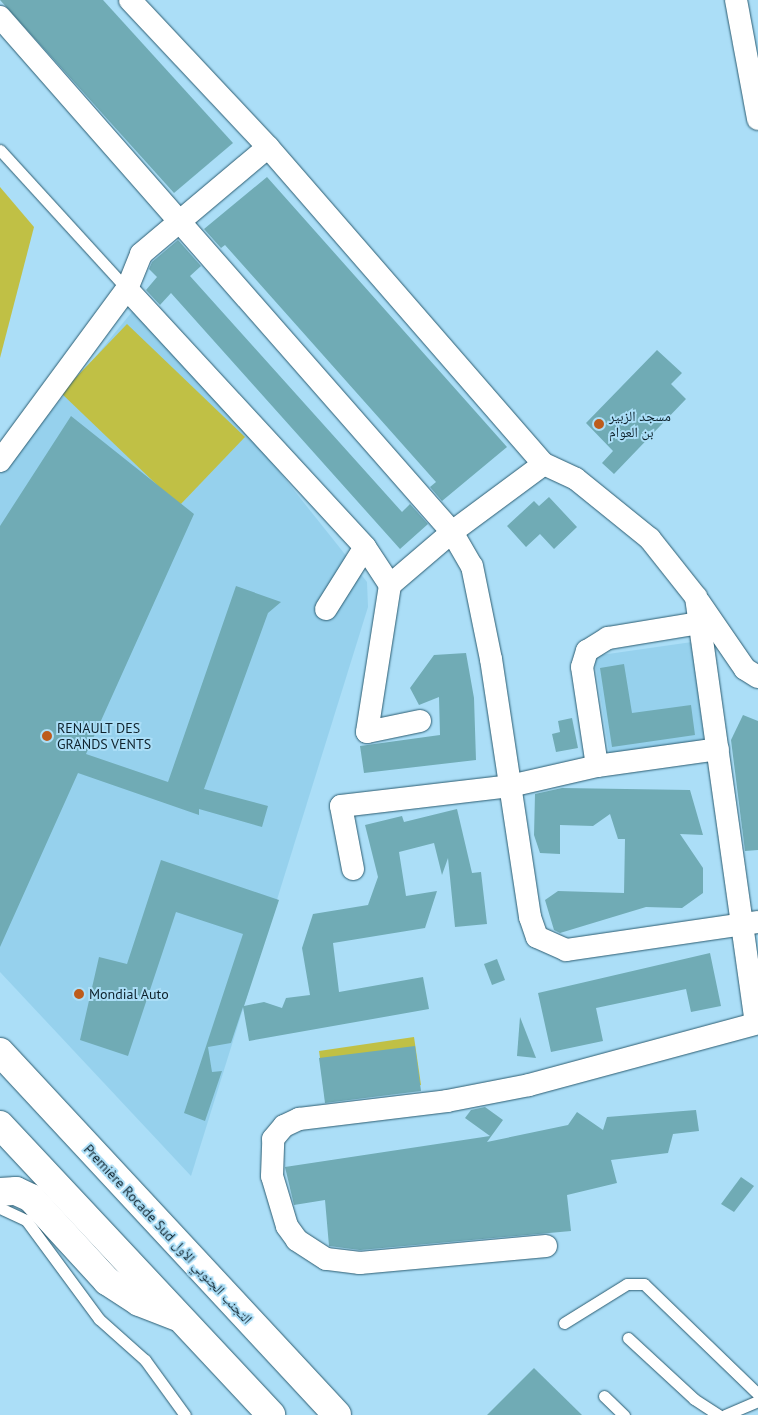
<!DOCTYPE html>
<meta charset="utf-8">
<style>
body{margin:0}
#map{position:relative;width:758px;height:1415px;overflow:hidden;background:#abdef7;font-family:"PT Sans","Noto Naskh Arabic",sans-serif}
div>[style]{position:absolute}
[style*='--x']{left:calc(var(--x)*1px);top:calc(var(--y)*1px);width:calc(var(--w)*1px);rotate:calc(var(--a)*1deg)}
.built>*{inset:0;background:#96d1ed}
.green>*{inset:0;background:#c0c045}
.building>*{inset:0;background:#70abb5}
.roads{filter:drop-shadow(0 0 1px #2b5c71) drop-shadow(0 0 1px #2b5c71)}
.lane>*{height:11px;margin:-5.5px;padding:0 5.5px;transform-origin:5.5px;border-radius:5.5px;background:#fff}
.street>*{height:22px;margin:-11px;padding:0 11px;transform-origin:11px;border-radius:11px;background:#fff}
.highway>*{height:28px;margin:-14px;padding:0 14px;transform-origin:14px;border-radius:14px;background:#fff}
.dots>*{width:14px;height:14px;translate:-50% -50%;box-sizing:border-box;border:2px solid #abdef7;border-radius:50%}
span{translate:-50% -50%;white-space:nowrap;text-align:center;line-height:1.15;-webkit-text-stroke:4px #abdef7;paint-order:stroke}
.poi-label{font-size:14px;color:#0e222c}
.left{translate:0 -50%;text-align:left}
.street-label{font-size:14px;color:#0e222c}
</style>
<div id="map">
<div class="built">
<div style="clip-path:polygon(136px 307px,254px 440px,367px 582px,368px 607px,191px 1176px,0 972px,0 474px)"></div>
<div style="clip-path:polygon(692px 642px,705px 748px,610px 759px,594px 656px)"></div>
</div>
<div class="green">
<div style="clip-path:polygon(0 187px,34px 227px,0 358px)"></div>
<div style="clip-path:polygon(127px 324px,245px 437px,179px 506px,61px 393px)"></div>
<div style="clip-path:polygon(414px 1037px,421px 1085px,326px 1099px,319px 1051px)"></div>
</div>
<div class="building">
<div style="clip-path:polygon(0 0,103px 0,233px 143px,174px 193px)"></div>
<div style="clip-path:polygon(267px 177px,507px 447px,442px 501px,430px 487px,436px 482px,225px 245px,221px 248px,204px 229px)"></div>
<div style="clip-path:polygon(178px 240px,201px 266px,190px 276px,402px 512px,410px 504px,428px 524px,400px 549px,171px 293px,160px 305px,146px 290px,157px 277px,149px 269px,152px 262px)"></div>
<div style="clip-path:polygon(657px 350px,682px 373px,671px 384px,686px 399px,614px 474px,602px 463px,613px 451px,586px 423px)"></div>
<div style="clip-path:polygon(71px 416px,194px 514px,86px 754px,168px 782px,236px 586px,281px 602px,268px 613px,204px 789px,268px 806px,262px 827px,199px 809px,199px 815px,78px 773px,0 947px,0 526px)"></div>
<div style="clip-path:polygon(549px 497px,577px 527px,554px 549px,540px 534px,526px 547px,507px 526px,534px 501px,539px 506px)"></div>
<div style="clip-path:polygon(466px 653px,474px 698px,476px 760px,364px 773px,360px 746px,440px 735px,439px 697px,419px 705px,410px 688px,434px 655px)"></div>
<div style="clip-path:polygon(624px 664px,632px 713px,691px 705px,695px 735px,612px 747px,600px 668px)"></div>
<div style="clip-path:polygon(743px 715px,758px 721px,758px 850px,745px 851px,731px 740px)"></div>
<div style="clip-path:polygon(572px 718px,578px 748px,556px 752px,552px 734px,560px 732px,558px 721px)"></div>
<div style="clip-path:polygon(562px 788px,690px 790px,703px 835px,680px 834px,703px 868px,703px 893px,682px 908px,646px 907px,560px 933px,554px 930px,545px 900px,558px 891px,624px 893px,625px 839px,618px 839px,610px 814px,593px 826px,560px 825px,560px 854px,540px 853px,534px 835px,535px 794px)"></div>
<div style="clip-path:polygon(457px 809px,472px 873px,481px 872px,487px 924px,455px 927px,448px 858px,442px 875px,434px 843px,399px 852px,406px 896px,437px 891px,425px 928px,333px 943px,339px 992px,423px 977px,429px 1009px,249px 1041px,243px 1007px,231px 1043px,208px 1047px,212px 1072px,222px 1071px,205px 1121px,184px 1113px,243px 934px,176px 912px,128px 1056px,80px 1040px,99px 957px,127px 964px,161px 860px,279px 900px,244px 1006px,264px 1002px,282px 1008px,286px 998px,310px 995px,302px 948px,313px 914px,368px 905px,378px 877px,365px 825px,402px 816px,404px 822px)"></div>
<div style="clip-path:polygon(710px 953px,721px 1006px,691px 1012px,686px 989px,596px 1008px,603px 1041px,551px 1052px,538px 993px)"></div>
<div style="clip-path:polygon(497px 959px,505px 980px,492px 985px,484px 964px)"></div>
<div style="clip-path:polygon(520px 1017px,536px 1058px,517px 1056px)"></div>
<div style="clip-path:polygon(415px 1046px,421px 1091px,325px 1103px,319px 1058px)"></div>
<div style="clip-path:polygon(485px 1107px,503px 1120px,487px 1142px,568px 1125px,577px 1112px,603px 1130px,607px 1117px,696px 1110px,699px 1131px,673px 1134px,668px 1153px,611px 1160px,617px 1183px,567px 1195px,571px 1231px,360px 1250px,329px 1246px,325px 1200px,294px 1205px,285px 1167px,490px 1136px,465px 1118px,471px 1110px)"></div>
<div style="clip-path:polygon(741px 1177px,754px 1186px,734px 1212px,721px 1204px)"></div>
<div style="clip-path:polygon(534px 1368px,582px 1415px,487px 1415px)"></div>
</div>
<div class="roads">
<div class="lane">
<div style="--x:0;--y:150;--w:188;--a:47.6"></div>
<div style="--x:0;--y:1208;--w:29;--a:25"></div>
<div style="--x:26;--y:1220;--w:123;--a:53.6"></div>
<div style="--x:99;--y:1319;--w:62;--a:41.7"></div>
<div style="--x:145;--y:1360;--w:68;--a:54"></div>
<div style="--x:564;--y:1323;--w:74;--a:-31.8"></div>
<div style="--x:627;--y:1284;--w:17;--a:0"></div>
<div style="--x:644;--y:1284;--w:158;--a:44"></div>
<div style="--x:628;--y:1338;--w:90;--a:42.7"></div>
<div style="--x:694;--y:1399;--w:30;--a:33"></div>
<div style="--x:604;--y:1396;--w:28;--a:44"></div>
<div style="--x:725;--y:1415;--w:36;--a:-23"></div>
</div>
<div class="street">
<div style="--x:130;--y:0;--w:202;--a:46.8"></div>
<div style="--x:268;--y:147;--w:420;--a:49"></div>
<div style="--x:736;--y:0;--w:121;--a:79.5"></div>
<div style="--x:0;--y:17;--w:685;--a:48.73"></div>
<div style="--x:452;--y:532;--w:39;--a:60"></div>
<div style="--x:472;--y:566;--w:95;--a:78.5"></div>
<div style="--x:491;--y:659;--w:261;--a:81.4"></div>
<div style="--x:530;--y:917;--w:21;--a:71"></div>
<div style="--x:537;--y:937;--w:32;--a:24"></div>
<div style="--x:566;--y:950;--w:194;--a:-8.3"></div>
<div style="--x:127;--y:289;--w:351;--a:47.3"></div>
<div style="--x:365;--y:547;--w:45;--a:56.7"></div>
<div style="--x:0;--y:461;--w:214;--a:-53.6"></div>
<div style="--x:127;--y:289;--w:38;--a:-68"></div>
<div style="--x:141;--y:254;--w:166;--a:-40.1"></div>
<div style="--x:699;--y:602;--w:81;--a:55.5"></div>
<div style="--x:745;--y:669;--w:15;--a:32"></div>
<div style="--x:326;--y:609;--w:73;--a:-57.8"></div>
<div style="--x:420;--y:721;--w:54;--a:168.3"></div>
<div style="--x:367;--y:732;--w:149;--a:-81.1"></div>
<div style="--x:390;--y:585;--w:82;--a:-40.5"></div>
<div style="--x:452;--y:532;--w:114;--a:-36.5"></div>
<div style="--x:544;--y:464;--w:35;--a:25"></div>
<div style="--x:576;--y:479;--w:95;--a:39"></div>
<div style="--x:650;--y:539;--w:74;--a:51.6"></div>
<div style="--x:696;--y:597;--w:430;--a:82"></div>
<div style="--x:597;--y:766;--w:100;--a:-98.6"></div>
<div style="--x:582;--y:667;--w:17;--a:-73"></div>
<div style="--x:587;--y:651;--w:25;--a:-32"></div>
<div style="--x:608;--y:638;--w:93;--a:-9.3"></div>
<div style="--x:353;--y:869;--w:64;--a:-100.8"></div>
<div style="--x:341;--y:806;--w:170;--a:-6.7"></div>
<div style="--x:510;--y:786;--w:89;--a:-12.9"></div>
<div style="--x:597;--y:766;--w:122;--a:-8"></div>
<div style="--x:546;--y:1246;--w:187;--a:174.8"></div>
<div style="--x:360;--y:1263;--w:34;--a:-173"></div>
<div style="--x:326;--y:1259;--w:35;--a:-147"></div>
<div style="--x:297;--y:1240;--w:17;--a:-126"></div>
<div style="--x:287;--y:1226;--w:52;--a:-106.7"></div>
<div style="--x:272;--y:1176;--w:37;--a:-88"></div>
<div style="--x:273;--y:1139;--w:17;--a:-50"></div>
<div style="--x:284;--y:1126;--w:17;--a:-25"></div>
<div style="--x:299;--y:1119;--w:149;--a:-6.9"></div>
<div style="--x:447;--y:1101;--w:84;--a:-11"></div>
<div style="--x:529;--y:1085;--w:237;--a:-15.1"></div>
</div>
<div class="highway">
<div style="--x:0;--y:1052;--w:495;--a:47.1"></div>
<div style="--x:0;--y:1125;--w:397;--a:46.9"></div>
<div style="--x:0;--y:1192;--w:16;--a:-4"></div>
<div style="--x:16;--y:1191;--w:17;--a:25"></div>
<div style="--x:31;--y:1198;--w:113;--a:47.5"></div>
<div style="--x:107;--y:1281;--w:38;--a:33"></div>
<div style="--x:139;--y:1302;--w:40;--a:21"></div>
</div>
</div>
<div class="dots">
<div style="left:599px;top:424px;background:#bd5c1c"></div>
<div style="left:47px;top:736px;background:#bd5c1c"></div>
<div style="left:79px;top:994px;background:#bd5c1c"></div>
</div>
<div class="poi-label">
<span class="left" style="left:609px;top:424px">مسجد الزبير<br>بن العوام</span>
<span class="left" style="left:57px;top:736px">RENAULT DES<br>GRANDS VENTS</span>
<span class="left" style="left:89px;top:994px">Mondial Auto</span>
</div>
<div class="street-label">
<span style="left:168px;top:1234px;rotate:47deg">Première Rocade Sud التجنب الجنوبي الأول</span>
</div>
</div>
